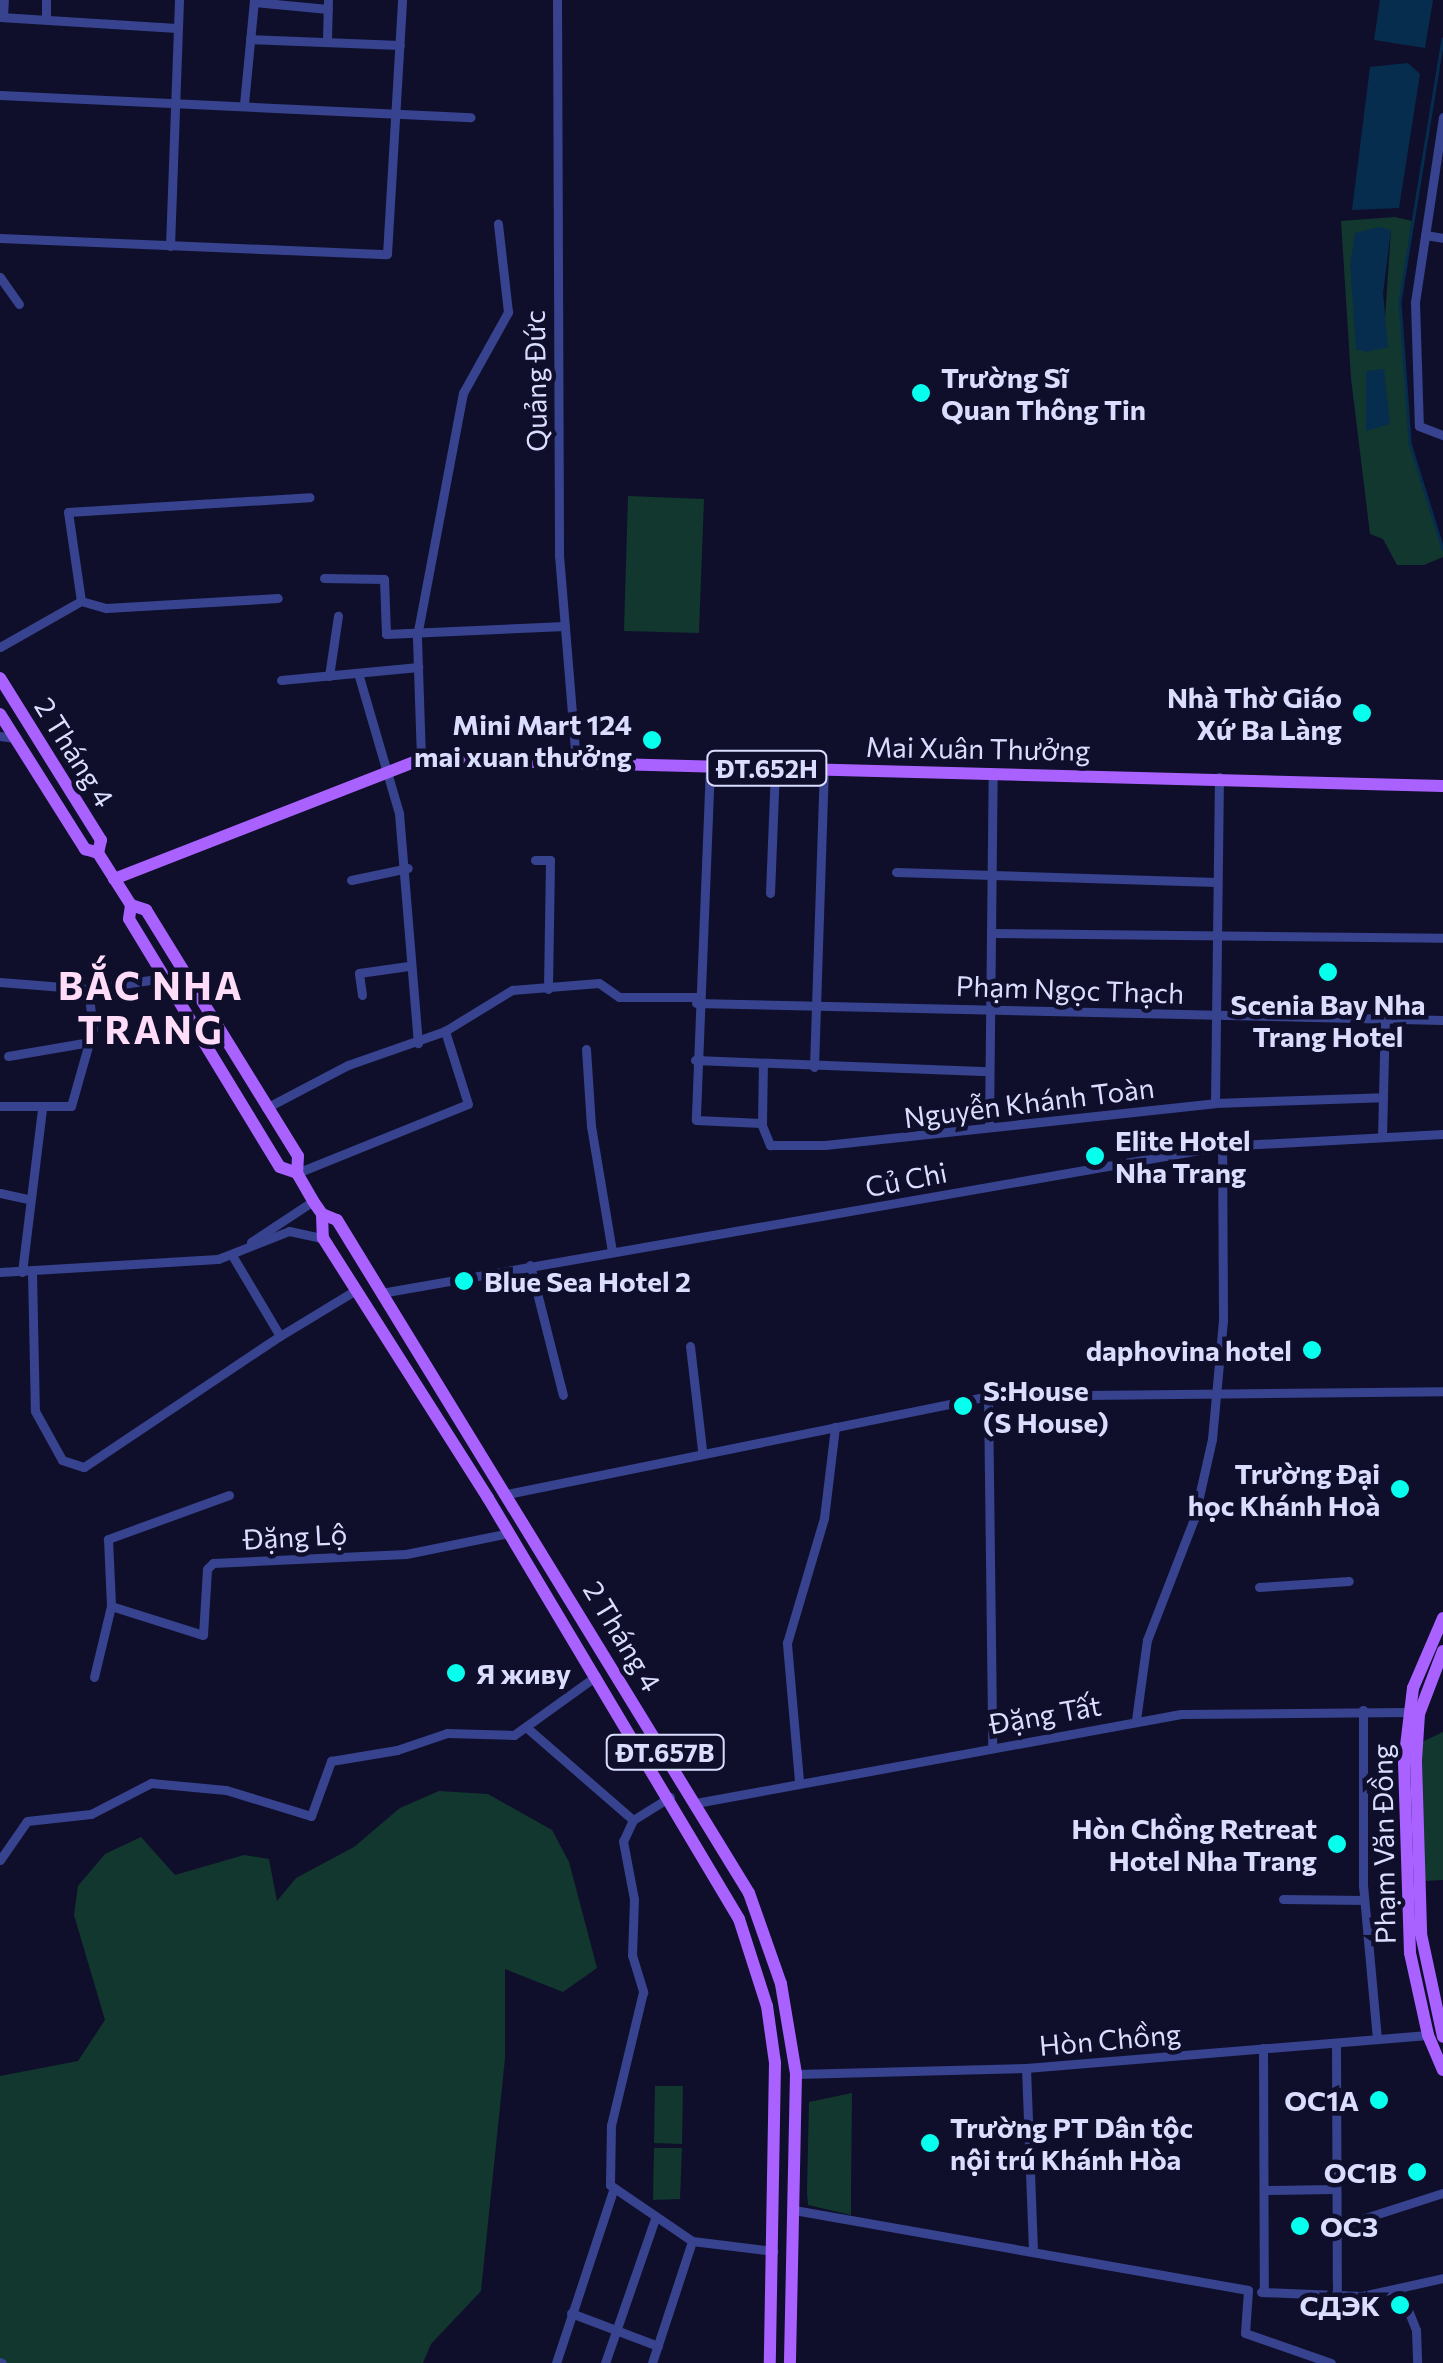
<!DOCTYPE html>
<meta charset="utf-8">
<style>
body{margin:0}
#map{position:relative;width:1443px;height:2363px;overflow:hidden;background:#0f0f2c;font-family:Commissioner,sans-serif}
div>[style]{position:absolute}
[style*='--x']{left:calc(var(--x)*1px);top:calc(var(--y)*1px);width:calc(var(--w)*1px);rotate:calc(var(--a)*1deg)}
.green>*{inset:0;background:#12372f}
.water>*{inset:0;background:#072d4e}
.stream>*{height:2.5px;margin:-1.25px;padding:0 1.25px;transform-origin:1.25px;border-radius:1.25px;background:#072d4e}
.street>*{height:9px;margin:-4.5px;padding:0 4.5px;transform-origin:4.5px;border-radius:4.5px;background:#37438e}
.primary>*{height:12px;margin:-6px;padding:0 6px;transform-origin:6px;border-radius:6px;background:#a962ff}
.dots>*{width:28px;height:28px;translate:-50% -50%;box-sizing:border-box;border:5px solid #0f0f2c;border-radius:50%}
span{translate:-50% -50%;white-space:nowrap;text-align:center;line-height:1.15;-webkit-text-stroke:9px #0f0f2c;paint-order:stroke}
.shield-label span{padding:2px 8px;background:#0f0f2c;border:2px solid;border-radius:8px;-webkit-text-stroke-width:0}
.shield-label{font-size:25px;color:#dbddff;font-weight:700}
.poi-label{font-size:28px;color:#dbddff;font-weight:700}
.left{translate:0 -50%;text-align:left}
.right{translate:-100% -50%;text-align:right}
.street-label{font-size:28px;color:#dbddff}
.district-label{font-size:38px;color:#ffddf8;font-weight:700;letter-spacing:2.5px}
</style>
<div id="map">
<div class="green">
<div style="clip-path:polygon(evenodd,1395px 217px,1412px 221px,1400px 302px,1410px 443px,1443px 549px,1443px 557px,1424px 565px,1397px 565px,1383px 539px,1370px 534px,1351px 378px,1341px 221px,1395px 217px,1391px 230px,1384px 333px,1357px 350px,1354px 306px,1391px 230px)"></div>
<div style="clip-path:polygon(628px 496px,704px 499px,699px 633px,624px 631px)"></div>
<div style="clip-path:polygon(1443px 1732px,1443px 1880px,1423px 1881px,1422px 1742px)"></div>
<div style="clip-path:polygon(439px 1791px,488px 1794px,552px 1830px,569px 1862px,597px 1968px,563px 1992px,505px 1969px,505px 2058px,481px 2291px,431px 2344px,423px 2363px,0 2363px,0 2076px,78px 2061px,105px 2020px,74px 1915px,78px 1886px,105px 1854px,141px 1837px,175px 1875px,244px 1855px,269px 1859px,277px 1901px,296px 1878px,354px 1847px,400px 1808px)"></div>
<div style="clip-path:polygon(655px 2086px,683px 2086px,682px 2144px,654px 2143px)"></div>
<div style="clip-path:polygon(852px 2093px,851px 2189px,851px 2215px,808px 2205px,807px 2192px,809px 2102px)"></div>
<div style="clip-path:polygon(654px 2148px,682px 2148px,680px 2199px,653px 2200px)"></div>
</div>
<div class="water">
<div style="clip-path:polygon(1380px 0,1433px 0,1425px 48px,1374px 40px)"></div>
<div style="clip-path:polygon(1408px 63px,1420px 74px,1399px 208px,1352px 210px,1370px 67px)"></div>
<div style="clip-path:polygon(1379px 227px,1391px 230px,1383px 293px,1388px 347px,1366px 352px,1356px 349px,1350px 265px,1355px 233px)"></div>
<div style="clip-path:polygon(1384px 369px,1390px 424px,1366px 431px,1366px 371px)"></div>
</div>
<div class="stream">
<div style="--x:1443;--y:39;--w:266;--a:99.3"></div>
<div style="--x:1400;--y:302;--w:141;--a:85.9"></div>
<div style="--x:1410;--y:443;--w:111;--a:72.7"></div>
</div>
<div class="street">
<div style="--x:557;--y:0;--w:555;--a:89.79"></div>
<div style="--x:559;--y:555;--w:208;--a:85.3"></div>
<div style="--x:254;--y:2;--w:74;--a:5.4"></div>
<div style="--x:0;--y:17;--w:177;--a:3.6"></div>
<div style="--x:3;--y:17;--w:17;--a:-87"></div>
<div style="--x:46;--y:19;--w:19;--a:-90"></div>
<div style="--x:250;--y:39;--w:150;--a:2.3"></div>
<div style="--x:327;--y:40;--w:40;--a:-88.6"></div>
<div style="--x:0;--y:95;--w:471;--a:2.7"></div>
<div style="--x:244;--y:104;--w:104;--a:-84.5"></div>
<div style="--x:1443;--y:117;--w:187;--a:98.6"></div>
<div style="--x:1415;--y:302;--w:124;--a:88.2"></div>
<div style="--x:1419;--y:426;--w:26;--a:21"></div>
<div style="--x:1425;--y:235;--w:18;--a:9"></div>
<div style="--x:0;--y:238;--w:387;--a:2.4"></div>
<div style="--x:387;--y:254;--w:254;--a:-86.6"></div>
<div style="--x:170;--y:246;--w:246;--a:-87.9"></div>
<div style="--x:0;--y:277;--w:33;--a:55"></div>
<div style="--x:324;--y:578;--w:60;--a:1"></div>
<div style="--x:384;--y:579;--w:55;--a:87.9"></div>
<div style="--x:386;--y:634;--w:179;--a:-2.6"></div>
<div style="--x:81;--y:601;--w:26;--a:16"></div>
<div style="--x:106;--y:608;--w:172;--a:-3.3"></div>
<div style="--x:0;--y:647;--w:93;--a:-29.6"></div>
<div style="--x:81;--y:601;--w:90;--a:-98.3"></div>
<div style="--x:68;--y:512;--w:242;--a:-3.5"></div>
<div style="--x:358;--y:673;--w:146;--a:73.7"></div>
<div style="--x:399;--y:813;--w:231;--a:85.3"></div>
<div style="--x:329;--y:676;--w:61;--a:-81.5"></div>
<div style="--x:281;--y:680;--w:138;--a:-5.4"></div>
<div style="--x:0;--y:736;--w:15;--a:8"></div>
<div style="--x:421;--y:759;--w:123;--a:-91.9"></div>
<div style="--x:417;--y:636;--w:247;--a:-79.3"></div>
<div style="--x:463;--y:393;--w:93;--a:-60.9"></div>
<div style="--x:508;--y:312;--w:89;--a:-96.5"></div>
<div style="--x:710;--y:766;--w:354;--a:92.3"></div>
<div style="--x:696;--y:1120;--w:65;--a:2.6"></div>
<div style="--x:761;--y:1123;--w:24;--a:68"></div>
<div style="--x:770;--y:1145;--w:55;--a:0"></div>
<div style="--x:825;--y:1145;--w:392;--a:-6.1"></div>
<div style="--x:1215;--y:1103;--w:168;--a:-2"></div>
<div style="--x:535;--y:860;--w:15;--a:0"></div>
<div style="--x:550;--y:860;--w:129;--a:90.9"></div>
<div style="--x:896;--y:872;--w:320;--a:1.8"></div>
<div style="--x:351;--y:880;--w:58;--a:-11.9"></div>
<div style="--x:770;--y:893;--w:125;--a:-87.7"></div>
<div style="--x:991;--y:933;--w:452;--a:0.6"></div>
<div style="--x:0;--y:982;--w:88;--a:4.5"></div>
<div style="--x:88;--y:989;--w:77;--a:-8.2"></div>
<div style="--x:362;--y:995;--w:22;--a:-98"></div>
<div style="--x:359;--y:973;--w:50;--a:-8"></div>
<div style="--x:696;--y:1003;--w:747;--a:1.3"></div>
<div style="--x:586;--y:1049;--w:77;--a:86.3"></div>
<div style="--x:591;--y:1126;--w:127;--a:80.5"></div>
<div style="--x:8;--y:1056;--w:77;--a:-9.7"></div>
<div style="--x:695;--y:1060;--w:293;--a:2.2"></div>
<div style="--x:814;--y:1067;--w:297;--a:-88.1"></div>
<div style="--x:1215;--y:1103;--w:326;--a:-89.3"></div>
<div style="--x:0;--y:1106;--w:71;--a:0"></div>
<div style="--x:71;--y:1106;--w:80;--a:-74.1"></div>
<div style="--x:93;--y:1029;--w:40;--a:-97.1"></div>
<div style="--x:266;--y:1108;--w:93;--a:-27.7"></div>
<div style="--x:348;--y:1065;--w:103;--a:-19.3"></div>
<div style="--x:445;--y:1031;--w:79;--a:-31.5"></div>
<div style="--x:512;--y:990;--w:87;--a:-4.6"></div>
<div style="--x:599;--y:983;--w:24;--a:35"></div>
<div style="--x:619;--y:997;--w:77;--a:0"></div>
<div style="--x:762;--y:1124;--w:61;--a:-89.1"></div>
<div style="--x:989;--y:1126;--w:353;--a:-89.4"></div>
<div style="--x:1382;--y:1137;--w:120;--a:-88.6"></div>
<div style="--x:297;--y:1173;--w:184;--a:-22"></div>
<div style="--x:468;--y:1104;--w:77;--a:-107.5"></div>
<div style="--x:0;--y:1193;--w:29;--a:12"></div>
<div style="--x:251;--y:1242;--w:74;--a:-33.5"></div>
<div style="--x:530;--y:1265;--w:134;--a:75.8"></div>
<div style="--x:0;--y:1272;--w:218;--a:-3.4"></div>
<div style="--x:218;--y:1259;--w:76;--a:-21.5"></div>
<div style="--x:289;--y:1231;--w:35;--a:12"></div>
<div style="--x:22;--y:1272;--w:164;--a:-83"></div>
<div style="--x:32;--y:1272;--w:139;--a:88.8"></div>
<div style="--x:35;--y:1411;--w:56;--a:61.1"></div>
<div style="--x:62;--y:1460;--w:23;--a:18"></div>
<div style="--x:84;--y:1467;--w:236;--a:-33.8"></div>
<div style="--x:280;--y:1336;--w:94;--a:-120.7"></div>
<div style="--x:381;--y:1293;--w:854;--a:-9.91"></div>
<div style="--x:1222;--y:1146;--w:221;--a:-3.1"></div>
<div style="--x:280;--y:1336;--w:89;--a:-31.2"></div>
<div style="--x:690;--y:1346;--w:105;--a:83.4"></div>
<div style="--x:988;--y:1396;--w:350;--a:89.3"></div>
<div style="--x:507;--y:1494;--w:491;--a:-11.5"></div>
<div style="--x:988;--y:1396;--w:455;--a:-0.6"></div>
<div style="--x:229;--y:1495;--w:129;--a:160"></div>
<div style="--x:108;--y:1539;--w:67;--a:87.4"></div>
<div style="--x:111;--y:1606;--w:96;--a:17.5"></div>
<div style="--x:203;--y:1635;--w:66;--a:-86.5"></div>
<div style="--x:207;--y:1569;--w:8;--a:-45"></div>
<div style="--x:213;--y:1563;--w:193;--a:-2.7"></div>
<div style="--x:406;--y:1554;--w:105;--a:-11.5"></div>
<div style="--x:1259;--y:1587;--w:90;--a:-3.8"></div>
<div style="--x:94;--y:1677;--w:73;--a:-76.5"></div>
<div style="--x:1363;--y:1710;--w:175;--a:90"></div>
<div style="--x:1363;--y:1885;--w:155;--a:84.8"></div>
<div style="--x:1136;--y:1720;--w:81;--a:-82.2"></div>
<div style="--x:1147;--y:1640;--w:130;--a:-68.8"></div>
<div style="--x:1194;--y:1519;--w:82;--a:-77.3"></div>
<div style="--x:1212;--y:1439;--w:120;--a:-84.7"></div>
<div style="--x:1223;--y:1320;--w:174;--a:-90.3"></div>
<div style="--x:526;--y:1727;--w:142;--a:41"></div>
<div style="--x:799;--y:1781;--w:139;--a:-95"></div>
<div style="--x:787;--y:1643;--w:130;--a:-73.5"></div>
<div style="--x:824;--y:1518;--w:92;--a:-83.1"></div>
<div style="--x:670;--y:1797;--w:44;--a:148.1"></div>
<div style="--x:633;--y:1820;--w:23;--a:115"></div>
<div style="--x:623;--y:1841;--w:59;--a:79.3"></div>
<div style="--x:634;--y:1899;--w:56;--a:92"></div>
<div style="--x:632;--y:1955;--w:39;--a:73"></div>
<div style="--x:643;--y:1992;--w:137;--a:103.5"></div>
<div style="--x:611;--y:2125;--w:60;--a:91"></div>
<div style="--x:610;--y:2185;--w:99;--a:34.3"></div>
<div style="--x:692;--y:2241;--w:82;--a:7"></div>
<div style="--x:696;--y:1803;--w:493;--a:-10.4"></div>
<div style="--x:1181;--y:1714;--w:226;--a:-0.5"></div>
<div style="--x:0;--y:1860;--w:47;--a:-55.3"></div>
<div style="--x:27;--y:1821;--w:64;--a:-6.2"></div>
<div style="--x:91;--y:1814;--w:68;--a:-27.3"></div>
<div style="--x:151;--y:1783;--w:75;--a:5.3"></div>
<div style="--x:226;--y:1790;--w:89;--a:17"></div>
<div style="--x:311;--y:1816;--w:59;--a:-70"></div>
<div style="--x:331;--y:1761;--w:67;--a:-9.5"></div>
<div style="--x:397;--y:1750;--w:53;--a:-18.8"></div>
<div style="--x:447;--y:1733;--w:67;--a:1.7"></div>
<div style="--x:514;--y:1735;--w:101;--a:-35.7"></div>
<div style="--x:1283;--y:1899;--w:81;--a:0.7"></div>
<div style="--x:1336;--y:2043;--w:254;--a:89.8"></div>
<div style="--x:1263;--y:2048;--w:244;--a:89.8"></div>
<div style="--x:1026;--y:2068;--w:179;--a:87.8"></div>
<div style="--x:796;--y:2074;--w:230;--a:-1.5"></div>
<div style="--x:1026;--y:2068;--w:403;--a:-4.7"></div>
<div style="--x:1265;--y:2190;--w:71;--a:-0.8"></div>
<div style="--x:794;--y:2210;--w:461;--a:10"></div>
<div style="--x:1248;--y:2290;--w:43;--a:94"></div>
<div style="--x:1245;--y:2333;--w:91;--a:19.2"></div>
<div style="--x:1337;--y:2227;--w:111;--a:-17.8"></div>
<div style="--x:1400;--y:2290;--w:43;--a:68.2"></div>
<div style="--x:1416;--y:2330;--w:33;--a:88"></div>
<div style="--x:1261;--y:2292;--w:101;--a:2.3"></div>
<div style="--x:1362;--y:2296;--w:83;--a:-12.5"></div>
<div style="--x:571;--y:2313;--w:93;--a:20.8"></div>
<div style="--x:0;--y:2362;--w:2;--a:27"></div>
<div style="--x:556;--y:2363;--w:181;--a:-71.7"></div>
<div style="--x:605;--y:2363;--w:152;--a:-70.9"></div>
<div style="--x:652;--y:2363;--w:128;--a:-71.8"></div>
</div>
<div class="primary">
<div style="--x:0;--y:678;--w:191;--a:58.1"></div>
<div style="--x:101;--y:840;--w:13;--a:103"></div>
<div style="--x:0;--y:714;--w:160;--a:57.8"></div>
<div style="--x:85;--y:849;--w:14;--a:17"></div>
<div style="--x:98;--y:853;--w:62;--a:57.6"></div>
<div style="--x:131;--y:905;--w:16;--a:18"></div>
<div style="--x:146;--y:910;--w:289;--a:58.3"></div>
<div style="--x:298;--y:1156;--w:17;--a:93"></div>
<div style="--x:297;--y:1173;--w:32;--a:60"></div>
<div style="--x:313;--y:1201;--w:16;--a:55"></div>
<div style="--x:322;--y:1214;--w:16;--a:22"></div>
<div style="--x:337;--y:1220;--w:789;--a:58.53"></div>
<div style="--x:749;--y:1893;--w:96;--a:70.6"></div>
<div style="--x:781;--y:1984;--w:91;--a:80.5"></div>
<div style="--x:796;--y:2074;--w:289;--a:91.2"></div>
<div style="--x:114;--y:879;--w:330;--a:-21.3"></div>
<div style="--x:421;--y:759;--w:1022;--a:1.51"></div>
<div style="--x:131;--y:905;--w:14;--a:98"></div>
<div style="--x:129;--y:919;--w:290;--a:58.7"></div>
<div style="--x:280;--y:1167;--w:18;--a:19"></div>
<div style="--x:322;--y:1214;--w:24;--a:88"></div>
<div style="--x:323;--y:1238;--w:308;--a:57.6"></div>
<div style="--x:488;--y:1498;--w:490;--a:59.2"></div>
<div style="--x:739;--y:1919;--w:91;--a:72.2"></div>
<div style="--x:767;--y:2006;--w:58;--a:82"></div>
<div style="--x:775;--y:2063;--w:300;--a:91"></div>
<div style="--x:1443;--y:1618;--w:76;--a:113.2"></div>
<div style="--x:1413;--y:1688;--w:75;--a:96.9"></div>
<div style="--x:1404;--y:1762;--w:191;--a:88.2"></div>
<div style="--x:1410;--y:1953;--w:84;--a:77.6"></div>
<div style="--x:1428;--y:2035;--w:38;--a:67"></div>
<div style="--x:1443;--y:1651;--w:67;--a:110.9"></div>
<div style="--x:1419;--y:1714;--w:47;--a:93.7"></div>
<div style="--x:1416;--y:1761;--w:173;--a:88.3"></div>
<div style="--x:1421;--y:1934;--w:105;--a:77.9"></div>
</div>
<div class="dots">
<div style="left:921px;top:393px;background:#07ffee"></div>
<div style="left:1362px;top:713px;background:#07ffee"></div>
<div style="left:652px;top:740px;background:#07ffee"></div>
<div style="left:1328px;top:972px;background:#07ffee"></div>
<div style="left:1095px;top:1156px;background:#07ffee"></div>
<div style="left:464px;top:1281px;background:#07ffee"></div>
<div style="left:1312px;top:1350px;background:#07ffee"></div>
<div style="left:963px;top:1406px;background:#07ffee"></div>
<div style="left:1400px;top:1489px;background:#07ffee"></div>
<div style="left:456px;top:1673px;background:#07ffee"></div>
<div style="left:1337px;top:1844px;background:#07ffee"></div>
<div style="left:1379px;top:2100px;background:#07ffee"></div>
<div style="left:930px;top:2143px;background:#07ffee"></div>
<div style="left:1417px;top:2172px;background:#07ffee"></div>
<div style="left:1300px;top:2226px;background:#07ffee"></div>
<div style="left:1400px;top:2305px;background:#07ffee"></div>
</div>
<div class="shield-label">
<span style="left:767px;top:768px">ĐT.652H</span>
<span style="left:665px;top:1752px">ĐT.657B</span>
</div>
<div class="poi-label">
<span class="left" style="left:941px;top:393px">Trường Sĩ<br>Quan Thông Tin</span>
<span class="right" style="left:1342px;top:713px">Nhà Thờ Giáo<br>Xứ Ba Làng</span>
<span class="right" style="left:632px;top:740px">Mini Mart 124<br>mai xuan thưởng</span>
<span style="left:1328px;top:1020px">Scenia Bay Nha<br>Trang Hotel</span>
<span class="left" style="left:1115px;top:1156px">Elite Hotel<br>Nha Trang</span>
<span class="left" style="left:484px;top:1281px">Blue Sea Hotel 2</span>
<span class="right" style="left:1292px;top:1350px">daphovina hotel</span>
<span class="left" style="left:983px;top:1406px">S:House<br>(S House)</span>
<span class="right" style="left:1380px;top:1489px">Trường Đại<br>học Khánh Hoà</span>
<span class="left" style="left:476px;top:1673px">Я живу</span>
<span class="right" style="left:1317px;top:1844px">Hòn Chồng Retreat<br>Hotel Nha Trang</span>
<span class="right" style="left:1359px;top:2100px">OC1A</span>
<span class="left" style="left:950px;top:2143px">Trường PT Dân tộc<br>nội trú Khánh Hòa</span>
<span class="right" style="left:1397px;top:2172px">OC1B</span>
<span class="left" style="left:1320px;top:2226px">OC3</span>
<span class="right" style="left:1380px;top:2305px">СДЭК</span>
</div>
<div class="street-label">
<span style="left:535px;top:381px;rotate:-91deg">Quảng Đức</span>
<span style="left:978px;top:748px;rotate:1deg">Mai Xuân Thưởng</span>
<span style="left:75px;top:752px;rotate:58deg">2 Tháng 4</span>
<span style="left:1070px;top:989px;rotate:2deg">Phạm Ngọc Thạch</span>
<span style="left:1029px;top:1102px;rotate:-7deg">Nguyễn Khánh Toàn</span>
<span style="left:906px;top:1179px;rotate:-11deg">Củ Chi</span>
<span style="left:295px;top:1536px;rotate:-3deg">Đặng Lộ</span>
<span style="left:623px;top:1636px;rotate:59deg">2 Tháng 4</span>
<span style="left:1045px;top:1714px;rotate:-10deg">Đặng Tất</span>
<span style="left:1383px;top:1844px;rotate:-91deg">Phạm Văn Đồng</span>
<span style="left:1110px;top:2039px;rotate:-5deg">Hòn Chồng</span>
</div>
<div class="district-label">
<span style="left:151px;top:1007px">BẮC NHA<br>TRANG</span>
</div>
</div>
